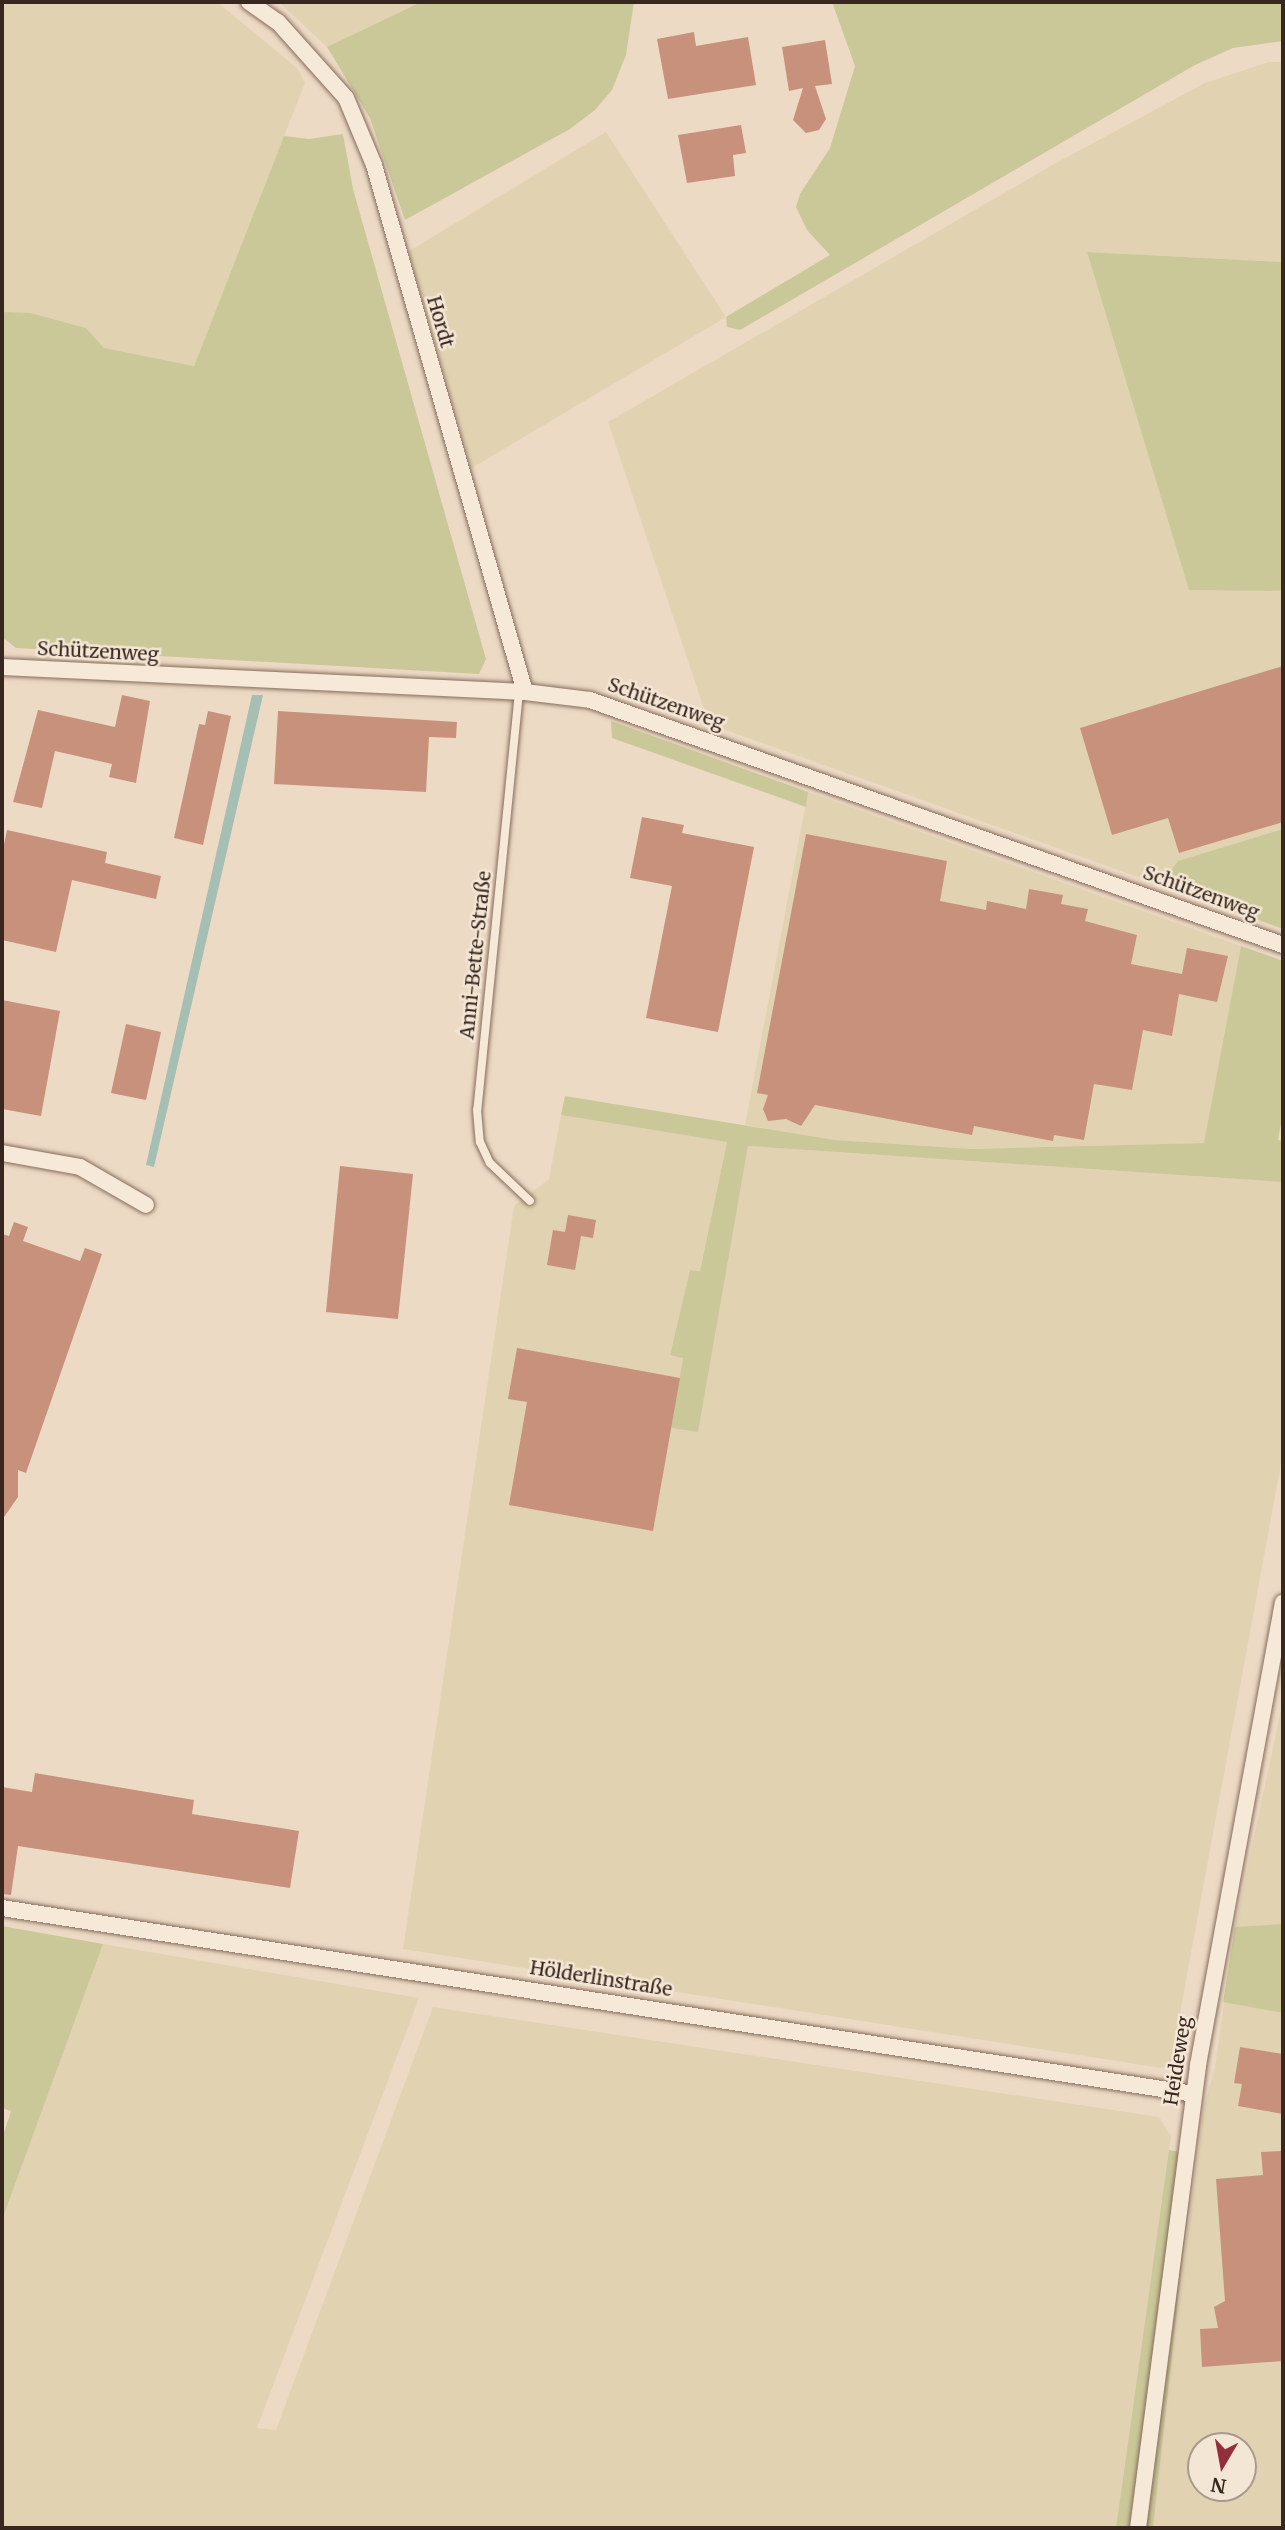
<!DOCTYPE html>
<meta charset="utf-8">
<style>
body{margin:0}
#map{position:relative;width:1285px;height:2530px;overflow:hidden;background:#ecdac5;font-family:Merriweather,serif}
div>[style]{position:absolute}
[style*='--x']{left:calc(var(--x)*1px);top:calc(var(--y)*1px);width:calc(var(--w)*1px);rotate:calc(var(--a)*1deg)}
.farmland>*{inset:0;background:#e1d3b2}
.green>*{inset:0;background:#cac899}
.water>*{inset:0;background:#a6bfb4}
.building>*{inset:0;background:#c8917c}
.roads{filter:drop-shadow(0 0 2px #866c5c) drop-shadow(0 0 2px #866c5c)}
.service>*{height:8px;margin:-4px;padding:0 4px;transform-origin:4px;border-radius:4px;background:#f7e9d7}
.minor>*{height:16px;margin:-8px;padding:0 8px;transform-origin:8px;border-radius:8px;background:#f7e9d7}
span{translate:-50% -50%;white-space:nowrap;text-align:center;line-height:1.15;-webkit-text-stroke:5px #f4e6d4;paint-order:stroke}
.street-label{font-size:19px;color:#37271f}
.frame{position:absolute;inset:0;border:4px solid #37271f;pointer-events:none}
.north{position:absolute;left:1187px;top:2432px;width:70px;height:70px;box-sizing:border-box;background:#f4e6d4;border:2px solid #a89a8c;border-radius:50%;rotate:190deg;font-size:19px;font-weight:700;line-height:28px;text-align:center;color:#37271f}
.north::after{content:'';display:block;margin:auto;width:24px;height:32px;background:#922f3e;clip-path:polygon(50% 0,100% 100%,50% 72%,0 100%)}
</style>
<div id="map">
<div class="farmland">
<div style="clip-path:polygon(2px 2px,217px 2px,298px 69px,305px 83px,194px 366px,103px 348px,86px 328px,2px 312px)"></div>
<div style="clip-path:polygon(279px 2px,421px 2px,327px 47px)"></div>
<div style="clip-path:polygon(1269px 62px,1283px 62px,1283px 262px,1087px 252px,1189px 589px,1283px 591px,1283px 829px,1178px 861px,1160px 885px,709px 724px,608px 422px,1056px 163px,1205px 83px)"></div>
<div style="clip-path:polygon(606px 132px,726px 317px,472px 468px,409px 251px)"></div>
<div style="clip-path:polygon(808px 792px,1241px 946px,1205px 1143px,972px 1149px,835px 1140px,745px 1125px)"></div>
<div style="clip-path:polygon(561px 1115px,727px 1142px,700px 1271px,690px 1270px,670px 1355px,683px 1357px,671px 1428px,697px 1432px,748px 1146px,1283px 1182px,1283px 1453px,1171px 2062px,1161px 2068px,403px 1949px,514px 1206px,549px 1179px)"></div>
<div style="clip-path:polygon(evenodd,1283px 1700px,1283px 2528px,1153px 2528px,1159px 2452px,1204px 2106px,1215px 2067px,1235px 1927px,1283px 1700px,1201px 2446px,1243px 2446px,1243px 2488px,1201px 2488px,1201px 2446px)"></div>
<div style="clip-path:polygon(103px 1944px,419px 1998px,257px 2428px,276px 2430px,433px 2007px,1159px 2117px,1171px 2136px,1116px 2528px,2px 2528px,2px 2220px)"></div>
</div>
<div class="green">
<div style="clip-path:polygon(421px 2px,634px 2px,626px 55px,612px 90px,595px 110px,570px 129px,405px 220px,370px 118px,327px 47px)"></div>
<div style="clip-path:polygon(832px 2px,1283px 2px,1283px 41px,1233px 48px,1195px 65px,740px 330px,727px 327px,726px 317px,830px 255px,807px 230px,796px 207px,800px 194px,830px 148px,855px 66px)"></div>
<div style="clip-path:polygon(343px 134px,353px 189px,486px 659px,479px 674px,16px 648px,2px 637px,2px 312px,30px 313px,86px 328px,104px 348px,194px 366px,284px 136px,309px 139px)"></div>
<div style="clip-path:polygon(1087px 252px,1283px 262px,1283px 591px,1189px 590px)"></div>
<div style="clip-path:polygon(611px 721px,808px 792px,806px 807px,612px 738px)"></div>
<div style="clip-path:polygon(1283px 829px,1283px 929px,1160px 885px,1178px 861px)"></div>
<div style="clip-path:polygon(1241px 946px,1283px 961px,1283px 1113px,1278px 1140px,1283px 1141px,1283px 1182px,748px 1146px,698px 1432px,671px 1428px,683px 1358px,670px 1355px,690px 1270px,700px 1271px,727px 1142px,561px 1115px,565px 1096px,835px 1140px,972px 1149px,1204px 1143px)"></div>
<div style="clip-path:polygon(1283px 1924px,1283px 2013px,1223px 2002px,1235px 1927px)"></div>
<div style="clip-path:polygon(2px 1926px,103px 1944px,2px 2220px,2px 2139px,11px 2111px,2px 2108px)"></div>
<div style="clip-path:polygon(1169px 2150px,1194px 2155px,1153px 2528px,1116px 2528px)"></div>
</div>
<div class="water">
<div style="clip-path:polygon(252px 695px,263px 695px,154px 1167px,146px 1165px)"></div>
</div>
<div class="building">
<div style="clip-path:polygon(694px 32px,696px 46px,748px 37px,756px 85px,668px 99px,657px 39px)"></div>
<div style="clip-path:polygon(825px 40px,832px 84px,815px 86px,826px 119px,819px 130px,806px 133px,793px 120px,803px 88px,789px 91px,782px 47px)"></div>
<div style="clip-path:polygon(741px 125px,746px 153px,733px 155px,735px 176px,687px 183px,678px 135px)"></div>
<div style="clip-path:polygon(1283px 666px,1283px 822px,1179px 853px,1168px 818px,1112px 835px,1080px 728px)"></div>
<div style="clip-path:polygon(122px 695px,150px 701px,136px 783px,109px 777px,112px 764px,55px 751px,42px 808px,13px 802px,38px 710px,115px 727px)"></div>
<div style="clip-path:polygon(208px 711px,231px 716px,203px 845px,174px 838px,199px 724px,205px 725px)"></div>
<div style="clip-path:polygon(278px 711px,457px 722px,456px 738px,429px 737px,426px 792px,274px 784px)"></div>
<div style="clip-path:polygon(642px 817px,684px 825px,682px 833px,754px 847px,718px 1032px,646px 1018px,672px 886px,630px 878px)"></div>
<div style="clip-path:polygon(7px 830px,107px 852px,105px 863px,161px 876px,156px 899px,72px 880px,56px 952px,2px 940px,2px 854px)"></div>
<div style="clip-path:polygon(806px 834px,947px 861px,940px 901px,986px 910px,987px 901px,1026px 909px,1029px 889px,1063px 895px,1061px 904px,1088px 909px,1085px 921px,1137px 935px,1131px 964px,1182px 974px,1187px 948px,1228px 956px,1217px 1002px,1179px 994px,1172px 1036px,1143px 1030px,1132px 1090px,1094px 1084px,1084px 1140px,1054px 1135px,1053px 1141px,974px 1126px,972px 1135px,815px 1105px,801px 1126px,786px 1119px,768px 1121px,763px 1109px,768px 1095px,757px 1093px)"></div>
<div style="clip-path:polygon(2px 1000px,60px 1011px,41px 1116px,2px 1109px)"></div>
<div style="clip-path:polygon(126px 1024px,161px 1032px,146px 1100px,111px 1093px)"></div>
<div style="clip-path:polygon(340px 1166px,413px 1174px,398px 1319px,326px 1312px)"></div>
<div style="clip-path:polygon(568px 1215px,596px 1220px,593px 1238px,581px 1236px,575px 1270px,547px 1265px,553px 1230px,565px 1232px)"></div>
<div style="clip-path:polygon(14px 1222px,28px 1227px,23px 1241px,80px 1261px,85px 1248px,102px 1254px,26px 1473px,18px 1470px,18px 1497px,2px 1520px,2px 1234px,9px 1236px)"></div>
<div style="clip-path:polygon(517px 1348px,680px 1378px,653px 1531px,509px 1505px,527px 1402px,508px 1399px)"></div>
<div style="clip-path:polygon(35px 1773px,194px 1800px,192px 1814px,299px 1831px,290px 1888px,18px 1846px,11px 1895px,2px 1894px,2px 1787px,32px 1792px)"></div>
<div style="clip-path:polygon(1240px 2047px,1283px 2054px,1283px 2114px,1238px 2106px,1242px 2084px,1234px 2083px)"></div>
<div style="clip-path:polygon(1283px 2151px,1283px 2361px,1202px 2367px,1200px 2329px,1218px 2328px,1214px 2307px,1225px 2301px,1216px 2179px,1263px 2175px,1261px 2152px)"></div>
</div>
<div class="roads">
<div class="service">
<div style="--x:519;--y:692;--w:420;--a:95.7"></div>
<div style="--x:477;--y:1110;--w:32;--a:85"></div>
<div style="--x:480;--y:1142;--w:23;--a:65"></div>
<div style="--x:490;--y:1163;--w:55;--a:43.5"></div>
</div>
<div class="minor">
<div style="--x:249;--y:2;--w:35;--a:35"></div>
<div style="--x:278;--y:22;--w:102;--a:48.2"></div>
<div style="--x:346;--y:98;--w:73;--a:67.3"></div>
<div style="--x:374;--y:165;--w:548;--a:74.01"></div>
<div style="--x:2;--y:667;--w:524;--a:2.74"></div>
<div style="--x:525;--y:692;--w:65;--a:7"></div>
<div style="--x:590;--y:700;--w:735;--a:19.47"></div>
<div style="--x:2;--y:1153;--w:79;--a:10.2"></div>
<div style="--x:80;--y:1167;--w:76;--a:29.9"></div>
<div style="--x:2;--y:1908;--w:1206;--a:8.87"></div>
<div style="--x:1138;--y:2528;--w:467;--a:-82.6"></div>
<div style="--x:1198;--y:2065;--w:470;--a:-79.6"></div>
</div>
</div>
<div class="street-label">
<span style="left:440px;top:322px;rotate:74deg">Hordt</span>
<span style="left:98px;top:652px;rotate:3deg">Schützenweg</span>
<span style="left:666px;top:704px;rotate:19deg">Schützenweg</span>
<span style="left:1201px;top:893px;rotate:20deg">Schützenweg</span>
<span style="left:476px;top:955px;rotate:-84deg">Anni-Bette-Straße</span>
<span style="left:601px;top:1979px;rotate:9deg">Hölderlinstraße</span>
<span style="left:1178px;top:2061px;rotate:-81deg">Heideweg</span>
</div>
<div class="frame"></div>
<div class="north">N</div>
</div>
